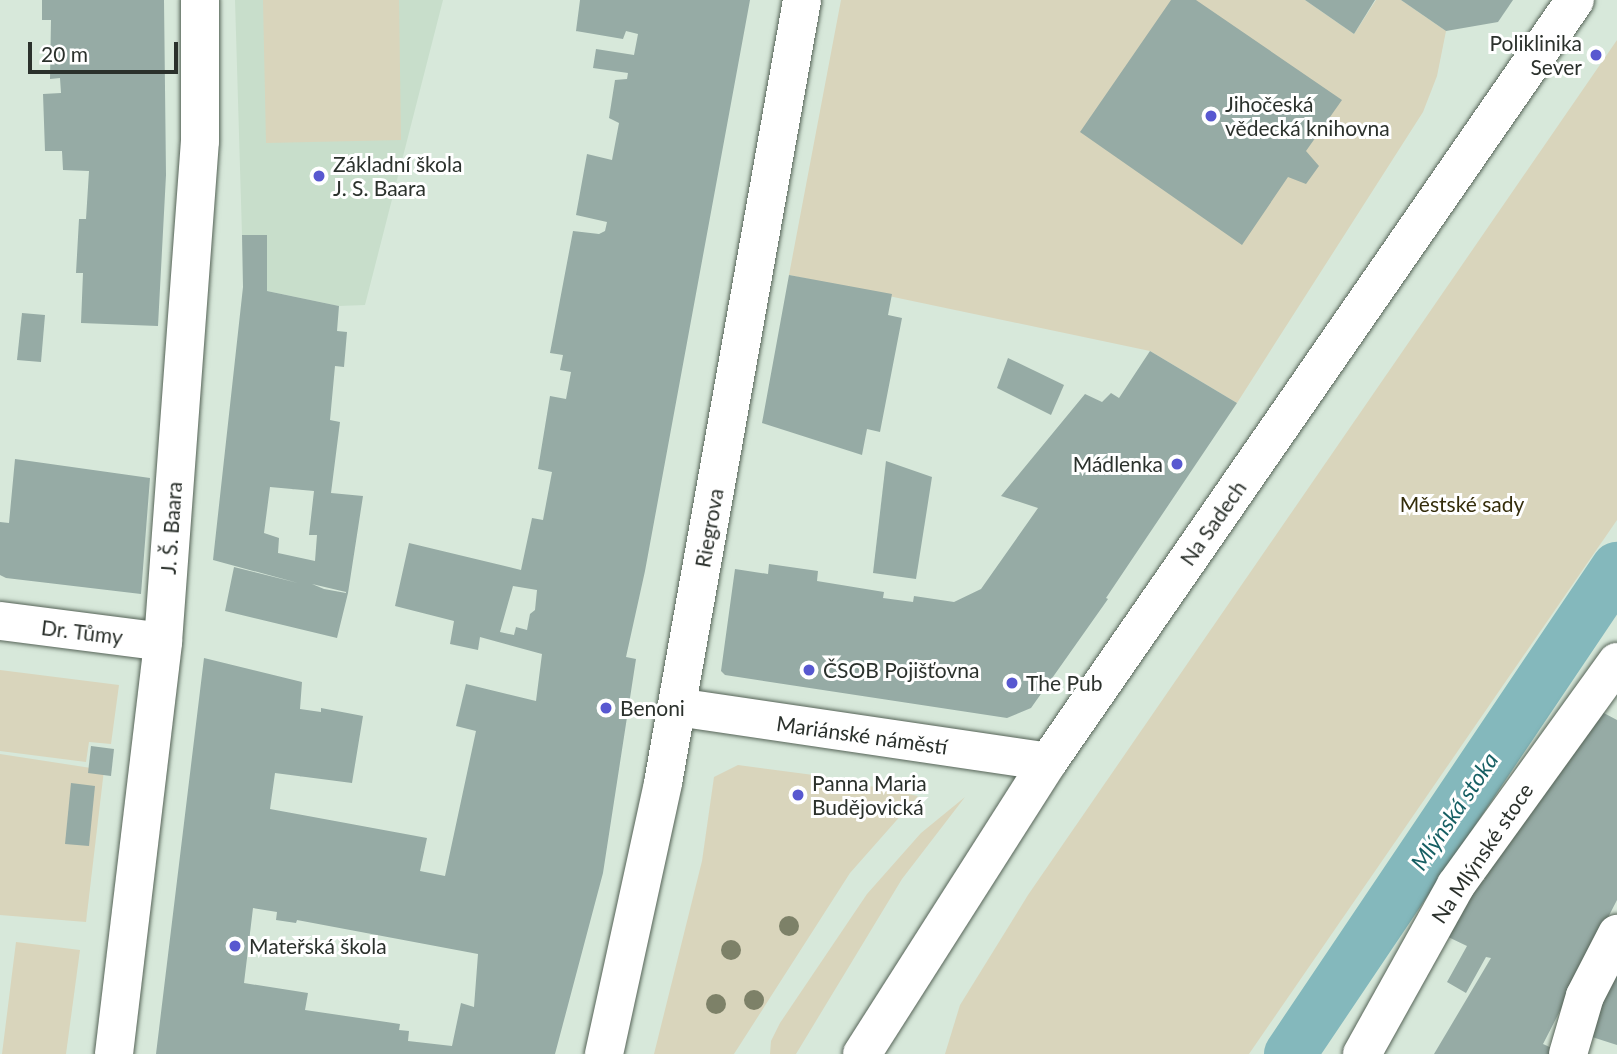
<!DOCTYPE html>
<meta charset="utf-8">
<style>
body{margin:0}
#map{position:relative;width:1617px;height:1054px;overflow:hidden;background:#d7e8da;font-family:Lato,sans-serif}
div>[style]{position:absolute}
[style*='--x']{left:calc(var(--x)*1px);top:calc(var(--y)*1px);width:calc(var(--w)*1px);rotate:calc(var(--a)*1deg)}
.built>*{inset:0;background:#c8decb}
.green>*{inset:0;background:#d9d5bc}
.canal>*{height:52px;margin:-26px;padding:0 26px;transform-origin:26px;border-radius:26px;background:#84b8bc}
.building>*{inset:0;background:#96aba5}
.roads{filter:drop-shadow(0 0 2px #556357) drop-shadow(0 0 2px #556357)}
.street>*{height:38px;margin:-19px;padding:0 19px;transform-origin:19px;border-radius:19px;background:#fff}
.secondary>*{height:38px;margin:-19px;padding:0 19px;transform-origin:19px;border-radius:19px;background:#fff}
.trees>*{width:20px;height:20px;margin:-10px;border-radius:50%;background:#7d8168}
.dots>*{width:19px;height:19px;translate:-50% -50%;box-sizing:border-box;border:4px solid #fff;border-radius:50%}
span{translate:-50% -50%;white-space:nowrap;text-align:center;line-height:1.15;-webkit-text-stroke:6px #fff;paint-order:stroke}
.poi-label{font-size:21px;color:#2b312c}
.right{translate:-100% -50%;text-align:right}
.left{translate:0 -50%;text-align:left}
.park-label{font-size:21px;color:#342d0b}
.street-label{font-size:21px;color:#2b312c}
.water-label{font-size:23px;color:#165f63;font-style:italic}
.scale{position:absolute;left:28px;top:42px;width:150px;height:32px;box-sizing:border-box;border:4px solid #2b312c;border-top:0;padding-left:9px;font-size:21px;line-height:24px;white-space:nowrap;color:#2b312c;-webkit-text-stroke:5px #fff;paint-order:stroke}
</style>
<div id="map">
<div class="built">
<div style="clip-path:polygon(235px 0,443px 0,365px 305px,339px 306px,267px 291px,267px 235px,242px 235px)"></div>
</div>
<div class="green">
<div style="clip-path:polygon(263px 0,399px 0,401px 140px,266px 143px)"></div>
<div style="clip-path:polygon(841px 0,1305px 0,1354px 34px,1376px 0,1401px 0,1446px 31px,1437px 76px,1423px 112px,1237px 403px,1150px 351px,789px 275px)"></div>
<div style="clip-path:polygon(1617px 40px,1617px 520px,1249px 1054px,945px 1054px,960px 1005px,1028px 895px)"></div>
<div style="clip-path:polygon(0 670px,119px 685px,111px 744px,89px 742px,86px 762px,0 751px)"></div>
<div style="clip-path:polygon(0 754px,104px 770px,86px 922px,0 915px)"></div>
<div style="clip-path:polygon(738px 765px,821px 776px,918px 796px,850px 873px,734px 1054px,654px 1054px,702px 861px,714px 777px)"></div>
<div style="clip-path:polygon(965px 797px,902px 879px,796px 1054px,770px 1054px,771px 1041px,780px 1023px,867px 894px,921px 833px)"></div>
<div style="clip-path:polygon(16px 942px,80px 950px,66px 1054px,2px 1054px)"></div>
</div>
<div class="canal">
<div style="--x:1290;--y:1054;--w:586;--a:-56.07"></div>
</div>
<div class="building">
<div style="clip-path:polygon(42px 0,164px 0,166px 175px,158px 326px,81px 323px,83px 273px,76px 273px,79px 219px,86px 219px,89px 171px,63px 170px,62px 151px,45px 151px,43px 94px,61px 93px,60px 78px,50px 79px,51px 20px,42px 20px)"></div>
<div style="clip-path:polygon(evenodd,580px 0,750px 0,645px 571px,626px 657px,636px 659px,603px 873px,555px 1054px,156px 1054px,204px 658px,302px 682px,300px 709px,321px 712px,321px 708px,363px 716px,352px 783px,275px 773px,270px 809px,427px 838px,420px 871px,445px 876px,476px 731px,456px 726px,466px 684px,536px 701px,542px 654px,480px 637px,478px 650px,450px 644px,454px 621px,395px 606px,409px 543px,521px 570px,532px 518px,543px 520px,552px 472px,538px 469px,550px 396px,566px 399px,571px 372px,560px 370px,563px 355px,550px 353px,573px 231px,599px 234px,605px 231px,607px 222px,576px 215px,587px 154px,612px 160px,619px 123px,609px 118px,615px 80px,627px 79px,628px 73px,593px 68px,596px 49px,634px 55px,638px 34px,626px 31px,623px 39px,576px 31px,580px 0,513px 586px,537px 590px,535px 610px,530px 614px,527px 630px,516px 627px,514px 635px,500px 632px,513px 586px,580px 0,253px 908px,277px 912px,276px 920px,296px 923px,297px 920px,478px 954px,474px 1007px,461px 1003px,452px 1046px,408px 1041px,409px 1031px,399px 1030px,400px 1024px,305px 1010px,308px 993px,244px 983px,253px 908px)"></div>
<div style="clip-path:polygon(1171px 0,1196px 0,1342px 100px,1306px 151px,1319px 166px,1306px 184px,1288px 177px,1242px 245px,1080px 132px)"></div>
<div style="clip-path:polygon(1305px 0,1375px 0,1354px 34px)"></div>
<div style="clip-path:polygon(1401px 0,1513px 0,1498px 22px,1446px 31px)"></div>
<div style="clip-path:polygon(evenodd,242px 235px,267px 235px,267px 291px,339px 306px,337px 331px,347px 332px,344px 367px,335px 366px,330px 420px,340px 422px,331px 493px,363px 496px,348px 593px,337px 638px,225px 611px,234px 567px,298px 583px,213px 560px,243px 287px,242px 235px,270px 487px,314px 491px,309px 535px,317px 535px,315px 561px,278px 553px,279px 538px,264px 533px,270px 487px,242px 235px,312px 584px,346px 592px,346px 593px,324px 589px,312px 584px)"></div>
<div style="clip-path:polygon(789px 275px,892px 294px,888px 315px,902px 318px,880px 432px,867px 429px,862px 455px,762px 423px)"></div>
<div style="clip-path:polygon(22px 313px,45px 315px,41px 362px,17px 360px)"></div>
<div style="clip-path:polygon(1150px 351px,1237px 403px,1106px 598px,1108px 599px,1031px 708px,1007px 718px,725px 675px,721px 671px,735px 569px,768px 574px,769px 564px,818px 571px,817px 581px,884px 592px,883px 598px,913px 602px,914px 596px,954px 602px,981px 589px,1038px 508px,1001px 496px,1085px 394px,1102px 402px,1111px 393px,1119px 398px)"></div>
<div style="clip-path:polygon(1008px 358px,1064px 385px,1051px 415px,997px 388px)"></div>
<div style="clip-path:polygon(15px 459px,150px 478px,141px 594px,6px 578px,0 575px,0 522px,9px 523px)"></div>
<div style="clip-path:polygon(886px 461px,932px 477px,916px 579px,873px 573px)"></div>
<div style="clip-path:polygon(1600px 711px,1617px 720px,1617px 900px,1543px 1044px,1554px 1049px,1551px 1054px,1434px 1054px,1491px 958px,1486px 957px,1466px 993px,1447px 982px,1467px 946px,1444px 935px)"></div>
<div style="clip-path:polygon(91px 746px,114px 749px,111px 776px,88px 773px)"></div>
<div style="clip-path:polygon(71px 783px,95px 786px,89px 846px,65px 844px)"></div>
<div style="clip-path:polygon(1617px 971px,1617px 1045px,1589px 1036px,1600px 1004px)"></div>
</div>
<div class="roads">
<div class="street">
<div style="--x:0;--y:621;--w:164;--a:7.3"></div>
<div style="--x:677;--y:707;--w:375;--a:8.4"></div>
<div style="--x:114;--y:1054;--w:415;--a:-83.2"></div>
<div style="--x:163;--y:642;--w:502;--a:-85.78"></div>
<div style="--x:200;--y:141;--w:141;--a:-90"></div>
<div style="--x:604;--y:1054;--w:277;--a:-77.7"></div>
<div style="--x:663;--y:783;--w:795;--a:-79.93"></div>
<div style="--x:1362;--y:1054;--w:193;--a:-60.9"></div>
<div style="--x:1456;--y:885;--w:275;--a:-54.2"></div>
<div style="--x:1568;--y:1054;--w:60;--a:-73.7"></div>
<div style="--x:1585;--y:996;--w:70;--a:-62.7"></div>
</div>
<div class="secondary">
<div style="--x:862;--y:1054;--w:346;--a:-57.5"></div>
<div style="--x:1048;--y:762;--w:926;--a:-55.33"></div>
</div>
</div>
<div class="trees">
<div style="left:789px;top:926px"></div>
<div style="left:731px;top:950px"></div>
<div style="left:754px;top:1000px"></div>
<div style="left:716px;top:1004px"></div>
</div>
<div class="dots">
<div style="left:1596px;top:55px;background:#5858d0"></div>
<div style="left:1211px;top:116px;background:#5858d0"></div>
<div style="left:319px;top:176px;background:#5858d0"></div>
<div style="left:1177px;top:464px;background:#5858d0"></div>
<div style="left:809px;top:670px;background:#5858d0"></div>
<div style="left:1012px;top:683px;background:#5858d0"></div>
<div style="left:606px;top:708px;background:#5858d0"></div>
<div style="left:798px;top:795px;background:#5858d0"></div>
<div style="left:235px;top:946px;background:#5858d0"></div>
</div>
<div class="poi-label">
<span class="right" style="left:1582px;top:55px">Poliklinika<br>Sever</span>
<span class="left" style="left:1225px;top:116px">Jihočeská<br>vědecká knihovna</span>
<span class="left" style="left:333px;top:176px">Základní škola<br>J. S. Baara</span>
<span class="right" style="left:1163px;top:464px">Mádlenka</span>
<span class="left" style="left:823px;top:670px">ČSOB Pojišťovna</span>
<span class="left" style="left:1026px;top:683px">The Pub</span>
<span class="left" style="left:620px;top:708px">Benoni</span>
<span class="left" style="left:812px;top:795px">Panna Maria<br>Budějovická</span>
<span class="left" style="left:249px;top:946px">Mateřská škola</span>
</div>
<div class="park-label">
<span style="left:1462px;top:504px">Městské sady</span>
</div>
<div class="street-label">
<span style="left:1213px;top:523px;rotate:-55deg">Na Sadech</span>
<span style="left:171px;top:528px;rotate:-86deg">J. Š. Baara</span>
<span style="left:709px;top:528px;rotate:-80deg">Riegrova</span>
<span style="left:82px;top:632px;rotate:7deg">Dr. Tůmy</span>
<span style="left:862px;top:735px;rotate:8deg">Mariánské náměstí</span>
<span style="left:1482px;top:853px;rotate:-56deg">Na Mlýnské stoce</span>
</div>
<div class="water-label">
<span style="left:1454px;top:811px;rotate:-56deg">Mlýnská stoka</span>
</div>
<div class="scale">20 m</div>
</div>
